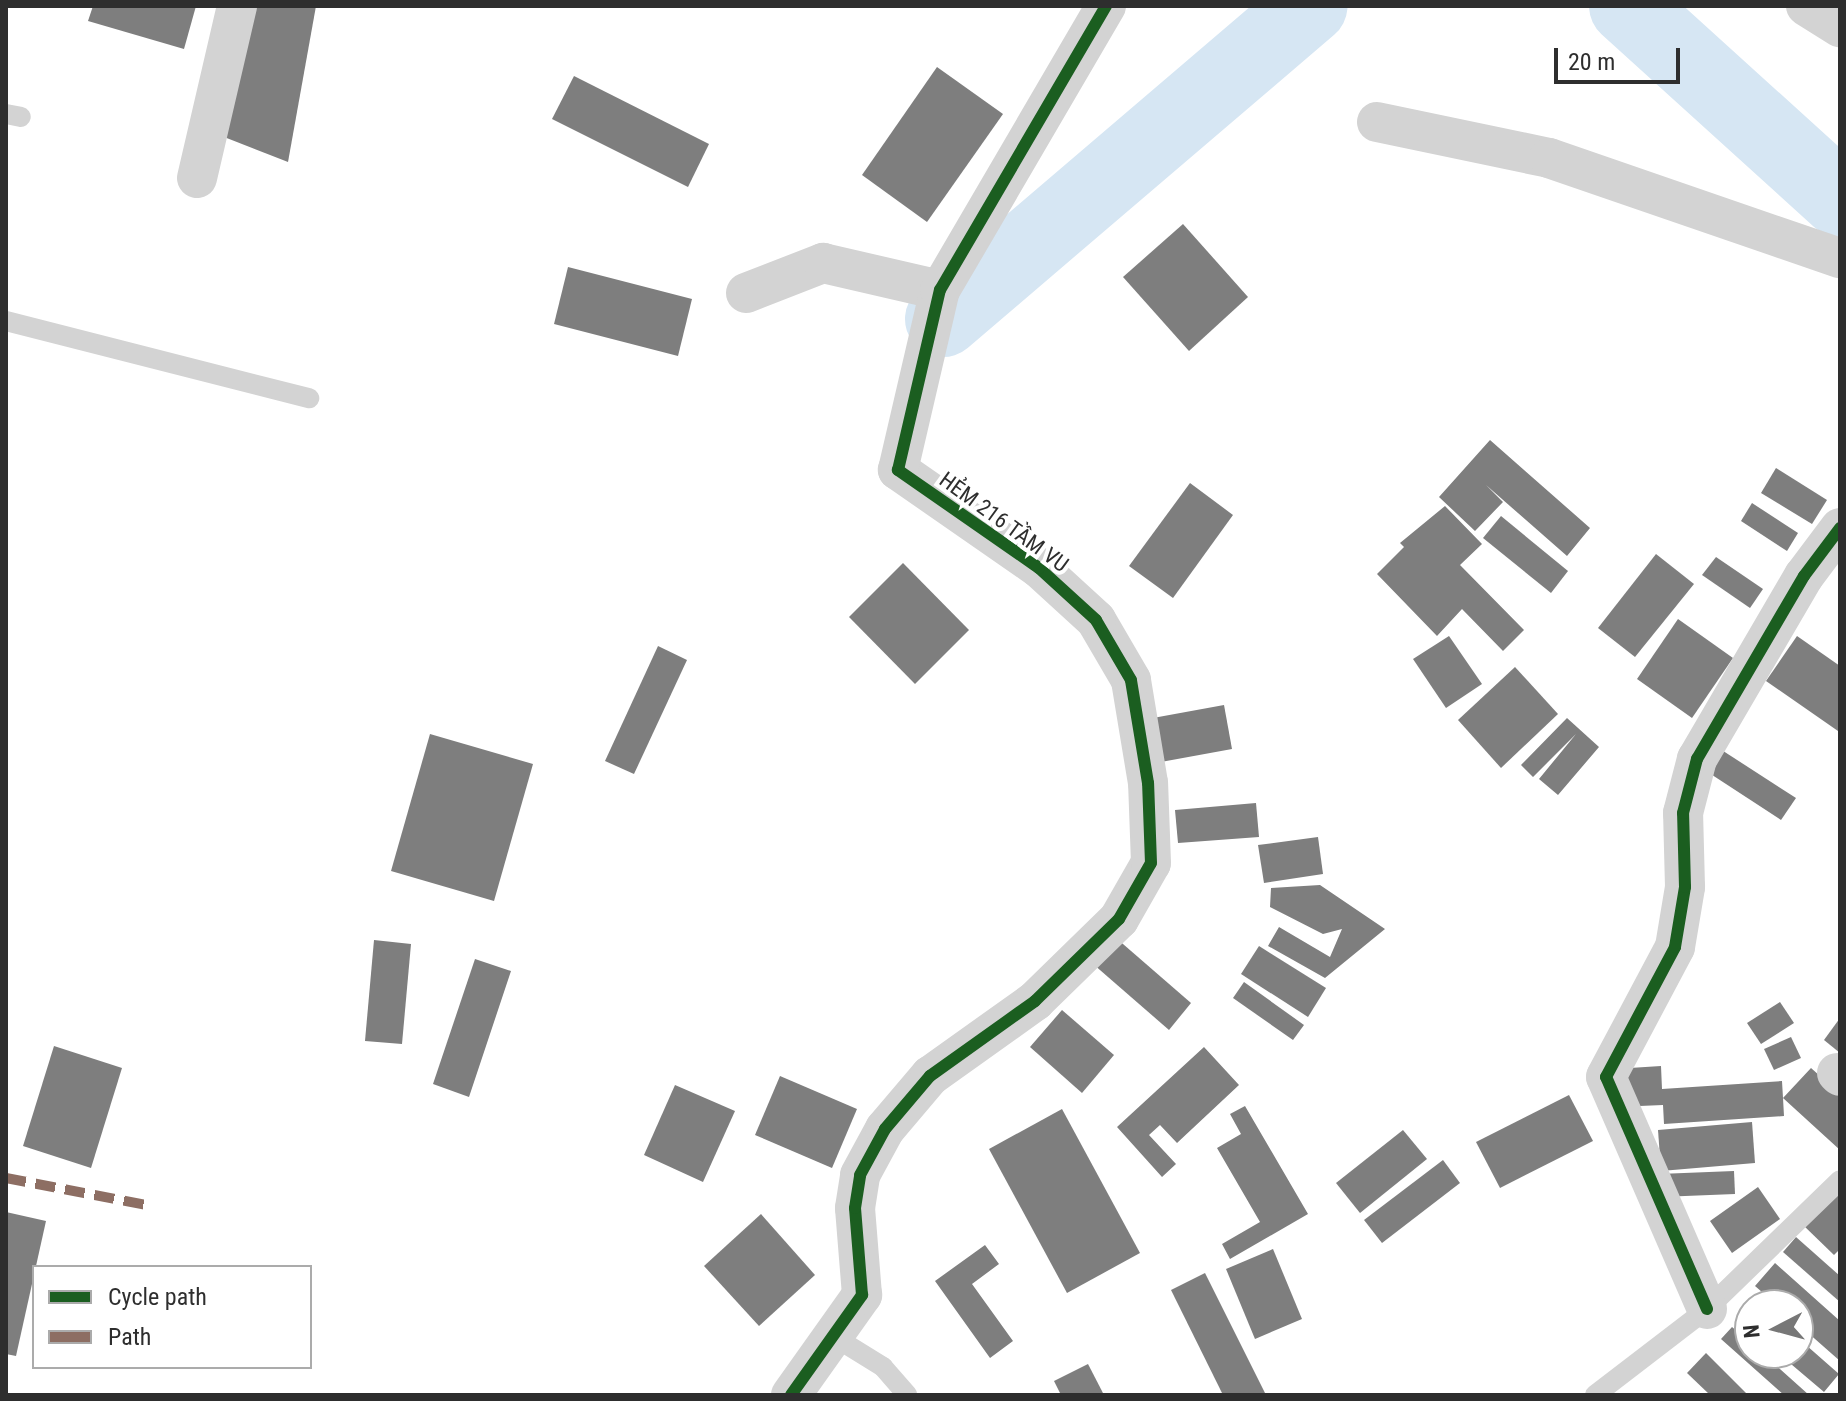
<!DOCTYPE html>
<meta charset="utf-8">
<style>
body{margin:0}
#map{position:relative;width:1846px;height:1401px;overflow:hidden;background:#fff;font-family:"Roboto Condensed",sans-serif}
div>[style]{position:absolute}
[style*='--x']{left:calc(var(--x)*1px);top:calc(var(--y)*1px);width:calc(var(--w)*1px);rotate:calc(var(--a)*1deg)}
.river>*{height:76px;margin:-38px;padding:0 38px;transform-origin:38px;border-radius:38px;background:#d6e6f3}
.building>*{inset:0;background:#7e7e7e}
.service>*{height:20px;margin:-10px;padding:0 10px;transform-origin:10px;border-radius:10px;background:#d3d3d3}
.minor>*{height:40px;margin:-20px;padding:0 20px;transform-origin:20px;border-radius:20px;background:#d3d3d3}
.quiet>*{height:10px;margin-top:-5px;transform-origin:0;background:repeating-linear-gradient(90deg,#8d6e63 0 20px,transparent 0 30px)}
.cycleway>*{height:12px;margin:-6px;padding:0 6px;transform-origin:6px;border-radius:6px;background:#1b5e20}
span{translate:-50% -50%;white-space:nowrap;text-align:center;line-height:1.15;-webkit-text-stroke:8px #fff;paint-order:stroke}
.street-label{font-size:22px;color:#2e2e2e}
.frame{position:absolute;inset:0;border:8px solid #2e2e2e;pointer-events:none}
.legend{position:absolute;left:32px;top:1265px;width:280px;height:104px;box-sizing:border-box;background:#fff;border:2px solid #ababab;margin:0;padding:10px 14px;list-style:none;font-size:24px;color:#2e2e2e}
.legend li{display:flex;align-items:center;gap:16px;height:40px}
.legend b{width:40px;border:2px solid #ababab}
.north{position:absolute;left:1734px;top:1289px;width:80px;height:80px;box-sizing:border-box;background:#fff;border:2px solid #ababab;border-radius:50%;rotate:264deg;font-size:22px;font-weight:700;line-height:32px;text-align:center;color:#2e2e2e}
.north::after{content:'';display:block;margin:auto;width:28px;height:36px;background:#777;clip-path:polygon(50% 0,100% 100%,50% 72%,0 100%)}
.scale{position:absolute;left:1554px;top:48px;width:126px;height:36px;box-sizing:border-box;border:4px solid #2e2e2e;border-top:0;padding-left:10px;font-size:24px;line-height:28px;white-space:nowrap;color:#2e2e2e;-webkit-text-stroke:6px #fff;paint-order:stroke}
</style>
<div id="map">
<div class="river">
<div style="--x:1627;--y:6;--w:287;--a:42.2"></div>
<div style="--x:943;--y:319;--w:482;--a:-40.5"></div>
</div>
<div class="building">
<div style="clip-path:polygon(93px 6px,196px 6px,184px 49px,88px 21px)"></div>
<div style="clip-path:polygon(250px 6px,316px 6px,288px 162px,219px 135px)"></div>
<div style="clip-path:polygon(937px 67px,1003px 114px,927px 222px,862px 175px)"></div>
<div style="clip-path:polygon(574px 76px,709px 144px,688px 187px,552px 119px)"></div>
<div style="clip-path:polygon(1183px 224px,1248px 297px,1189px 351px,1123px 277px)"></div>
<div style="clip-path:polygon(568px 267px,692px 299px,678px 356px,554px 324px)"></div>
<div style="clip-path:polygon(1490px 440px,1590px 528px,1567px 556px,1486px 485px,1503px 502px,1475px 531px,1439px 497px)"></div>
<div style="clip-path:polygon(1776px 468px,1827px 500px,1812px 524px,1761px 493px)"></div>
<div style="clip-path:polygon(1190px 483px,1233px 515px,1173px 598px,1129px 566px)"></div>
<div style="clip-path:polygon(1752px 503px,1798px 533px,1787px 551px,1741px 521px)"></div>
<div style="clip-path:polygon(1445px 506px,1482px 544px,1460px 565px,1524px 630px,1503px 651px,1462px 609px,1437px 636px,1377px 574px,1404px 547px,1400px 543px)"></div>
<div style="clip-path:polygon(1501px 516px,1568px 571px,1551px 593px,1483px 538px)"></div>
<div style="clip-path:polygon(1656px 554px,1694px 584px,1635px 657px,1598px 628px)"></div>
<div style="clip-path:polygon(1716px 557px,1763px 589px,1750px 608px,1702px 575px)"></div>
<div style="clip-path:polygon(903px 563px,969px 630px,915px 684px,849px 617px)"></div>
<div style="clip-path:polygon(1678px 619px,1733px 658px,1692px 718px,1637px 679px)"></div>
<div style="clip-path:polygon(1449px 636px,1482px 684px,1446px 708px,1413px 659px)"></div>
<div style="clip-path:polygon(1797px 636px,1840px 666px,1838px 731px,1766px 681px)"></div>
<div style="clip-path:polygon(658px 646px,687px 660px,634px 774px,605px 761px)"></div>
<div style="clip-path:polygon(1515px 667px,1558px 714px,1501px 768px,1458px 720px)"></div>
<div style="clip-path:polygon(1224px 705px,1232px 749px,1150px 764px,1142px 720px)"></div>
<div style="clip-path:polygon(1567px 718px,1599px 747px,1558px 795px,1539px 779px,1576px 734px,1533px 777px,1521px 765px)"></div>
<div style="clip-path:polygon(430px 734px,533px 764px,494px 901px,391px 871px)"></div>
<div style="clip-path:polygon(1717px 747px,1796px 798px,1781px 820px,1703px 769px)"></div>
<div style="clip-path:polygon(1256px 803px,1259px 837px,1178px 843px,1175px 810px)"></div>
<div style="clip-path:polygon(1318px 837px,1323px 874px,1264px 883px,1258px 845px)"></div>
<div style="clip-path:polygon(1320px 885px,1385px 929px,1325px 978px,1268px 946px,1279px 927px,1330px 957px,1342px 929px,1323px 934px,1270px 907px,1271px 888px)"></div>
<div style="clip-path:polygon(1108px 931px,1191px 1003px,1169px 1030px,1085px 957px)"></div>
<div style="clip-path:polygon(374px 940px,411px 944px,402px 1044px,365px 1041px)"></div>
<div style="clip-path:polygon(1259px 946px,1326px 988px,1308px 1017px,1241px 974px)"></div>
<div style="clip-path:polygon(475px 959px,511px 971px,469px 1097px,433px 1084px)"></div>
<div style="clip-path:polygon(1244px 982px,1304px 1025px,1293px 1040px,1233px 998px)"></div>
<div style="clip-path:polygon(1780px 1002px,1794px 1023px,1761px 1044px,1747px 1023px)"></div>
<div style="clip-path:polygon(1062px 1010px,1114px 1055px,1082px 1093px,1030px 1047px)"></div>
<div style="clip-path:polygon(1840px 1018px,1840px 1053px,1824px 1040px)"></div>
<div style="clip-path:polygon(1791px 1037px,1801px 1058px,1774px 1070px,1764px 1049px)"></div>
<div style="clip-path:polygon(54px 1046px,122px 1068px,91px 1168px,23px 1146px)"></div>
<div style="clip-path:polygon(1204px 1047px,1239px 1085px,1177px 1143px,1160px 1125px,1149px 1135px,1176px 1164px,1162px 1177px,1117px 1127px)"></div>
<div style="clip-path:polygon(1661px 1066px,1662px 1089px,1782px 1081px,1783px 1098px,1811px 1068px,1840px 1094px,1840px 1150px,1783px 1098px,1784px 1116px,1664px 1124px,1663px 1105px,1616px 1107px,1614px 1069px)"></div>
<div style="clip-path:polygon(780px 1076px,857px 1109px,832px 1168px,755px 1135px)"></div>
<div style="clip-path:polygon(675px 1085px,735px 1111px,703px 1182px,644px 1155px)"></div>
<div style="clip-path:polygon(1569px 1095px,1593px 1141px,1500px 1188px,1476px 1142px)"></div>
<div style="clip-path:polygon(1245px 1106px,1308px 1214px,1230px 1259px,1222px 1244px,1260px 1222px,1217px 1148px,1241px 1134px,1230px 1114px)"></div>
<div style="clip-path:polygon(1062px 1109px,1140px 1253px,1067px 1293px,989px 1149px)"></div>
<div style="clip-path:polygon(1752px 1122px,1755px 1163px,1661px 1171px,1658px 1130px)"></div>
<div style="clip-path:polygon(1403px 1130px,1427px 1159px,1360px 1213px,1336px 1183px)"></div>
<div style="clip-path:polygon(1443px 1160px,1460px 1183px,1382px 1243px,1364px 1220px)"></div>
<div style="clip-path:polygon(1734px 1171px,1735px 1194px,1660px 1197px,1659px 1174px)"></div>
<div style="clip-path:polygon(1758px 1187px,1780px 1219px,1732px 1253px,1710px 1221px)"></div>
<div style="clip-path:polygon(1840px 1187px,1840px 1249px,1834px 1255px,1803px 1225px)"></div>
<div style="clip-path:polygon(6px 1212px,46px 1221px,16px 1356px,6px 1354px)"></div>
<div style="clip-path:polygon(761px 1214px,815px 1275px,759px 1326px,704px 1266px)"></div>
<div style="clip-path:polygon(1796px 1237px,1840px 1276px,1840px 1302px,1783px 1252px)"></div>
<div style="clip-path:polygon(985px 1245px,999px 1264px,972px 1284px,1013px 1341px,990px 1358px,935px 1281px)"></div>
<div style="clip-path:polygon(1273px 1249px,1302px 1319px,1255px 1339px,1226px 1269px)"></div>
<div style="clip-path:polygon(1775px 1263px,1840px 1321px,1840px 1361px,1798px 1324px,1798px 1305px,1777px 1305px,1755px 1286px)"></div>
<div style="clip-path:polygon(1205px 1273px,1266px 1395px,1223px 1395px,1171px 1290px)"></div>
<div style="clip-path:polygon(1732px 1327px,1750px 1342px,1750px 1353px,1762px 1353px,1809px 1395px,1784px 1395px,1721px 1339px)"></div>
<div style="clip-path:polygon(1798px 1338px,1839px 1374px,1824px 1392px,1778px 1353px,1798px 1353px)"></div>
<div style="clip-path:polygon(1706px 1353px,1748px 1395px,1710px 1395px,1687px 1373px)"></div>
<div style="clip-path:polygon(1088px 1364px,1104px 1395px,1061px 1395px,1054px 1381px)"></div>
</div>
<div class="service">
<div style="--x:6;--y:114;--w:15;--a:11"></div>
<div style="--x:6;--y:321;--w:313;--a:14.3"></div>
<div style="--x:833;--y:1336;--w:59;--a:31.8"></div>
<div style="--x:883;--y:1367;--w:37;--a:49"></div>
<div style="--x:1595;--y:1395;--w:141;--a:-37.5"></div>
<div style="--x:1707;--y:1309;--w:185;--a:-44.1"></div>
</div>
<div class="minor">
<div style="--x:1806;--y:6;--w:40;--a:32"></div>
<div style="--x:1377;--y:122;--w:176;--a:11.8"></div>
<div style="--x:1549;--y:158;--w:308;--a:19"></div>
<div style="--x:197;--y:178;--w:177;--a:-76.9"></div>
<div style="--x:746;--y:293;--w:83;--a:-21.3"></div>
<div style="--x:823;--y:263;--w:120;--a:13"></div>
<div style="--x:1837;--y:1073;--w:4;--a:45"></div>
<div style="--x:1707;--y:1309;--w:253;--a:-113.5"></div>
<div style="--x:1606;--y:1077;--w:147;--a:-62"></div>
<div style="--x:1675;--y:947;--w:61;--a:-80.5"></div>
<div style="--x:1685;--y:887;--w:74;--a:-91.5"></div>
<div style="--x:1683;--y:813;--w:56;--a:-75.5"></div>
<div style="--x:1697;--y:759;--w:212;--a:-59.7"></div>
<div style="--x:1804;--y:576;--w:60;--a:-53.1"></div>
<div style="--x:791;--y:1395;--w:123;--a:-54.6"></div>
<div style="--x:862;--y:1295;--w:87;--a:-94.6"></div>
<div style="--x:855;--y:1208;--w:33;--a:-81"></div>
<div style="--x:860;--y:1175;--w:52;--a:-61.5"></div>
<div style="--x:885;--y:1129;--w:70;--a:-49.7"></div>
<div style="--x:930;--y:1076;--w:129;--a:-35.5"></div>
<div style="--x:1035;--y:1001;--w:117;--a:-44.3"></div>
<div style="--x:1119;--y:919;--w:64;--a:-60.3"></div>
<div style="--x:1151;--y:863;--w:80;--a:-92.1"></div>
<div style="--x:1148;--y:783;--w:104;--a:-99.4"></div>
<div style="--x:1131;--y:680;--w:69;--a:-120.3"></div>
<div style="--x:1096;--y:620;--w:77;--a:-137.6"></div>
<div style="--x:1039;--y:568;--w:172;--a:-145.2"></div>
<div style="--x:898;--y:470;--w:185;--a:-76.9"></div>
<div style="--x:940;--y:290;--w:329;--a:-59.7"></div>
</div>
<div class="quiet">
<div style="--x:6;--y:1178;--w:149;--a:10.9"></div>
</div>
<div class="cycleway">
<div style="--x:1707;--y:1309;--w:253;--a:-113.5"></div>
<div style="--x:1606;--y:1077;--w:147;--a:-62"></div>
<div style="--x:1675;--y:947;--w:61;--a:-80.5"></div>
<div style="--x:1685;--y:887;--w:74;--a:-91.5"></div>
<div style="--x:1683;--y:813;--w:56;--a:-75.5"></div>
<div style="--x:1697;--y:759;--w:212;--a:-59.7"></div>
<div style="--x:1804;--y:576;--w:60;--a:-53.1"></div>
<div style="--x:791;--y:1395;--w:123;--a:-54.6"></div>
<div style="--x:862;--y:1295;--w:87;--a:-94.6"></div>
<div style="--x:855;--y:1208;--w:33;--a:-81"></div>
<div style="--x:860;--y:1175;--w:52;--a:-61.5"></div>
<div style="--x:885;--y:1129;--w:70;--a:-49.7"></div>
<div style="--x:930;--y:1076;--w:129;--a:-35.5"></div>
<div style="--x:1035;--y:1001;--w:117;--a:-44.3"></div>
<div style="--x:1119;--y:919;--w:64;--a:-60.3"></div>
<div style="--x:1151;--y:863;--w:80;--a:-92.1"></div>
<div style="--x:1148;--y:783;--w:104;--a:-99.4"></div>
<div style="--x:1131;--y:680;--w:69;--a:-120.3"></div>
<div style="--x:1096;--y:620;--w:77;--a:-137.6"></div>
<div style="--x:1039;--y:568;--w:172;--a:-145.2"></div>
<div style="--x:898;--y:470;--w:185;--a:-76.9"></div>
<div style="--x:940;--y:290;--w:329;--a:-59.7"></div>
</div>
<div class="street-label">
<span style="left:1004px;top:522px;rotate:36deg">HẺM 216 TẦM VU</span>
</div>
<div class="frame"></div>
<ul class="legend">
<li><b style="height:10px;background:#1b5e20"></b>Cycle path</li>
<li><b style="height:10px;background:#8d6e63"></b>Path</li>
</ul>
<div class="north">N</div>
<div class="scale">20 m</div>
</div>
